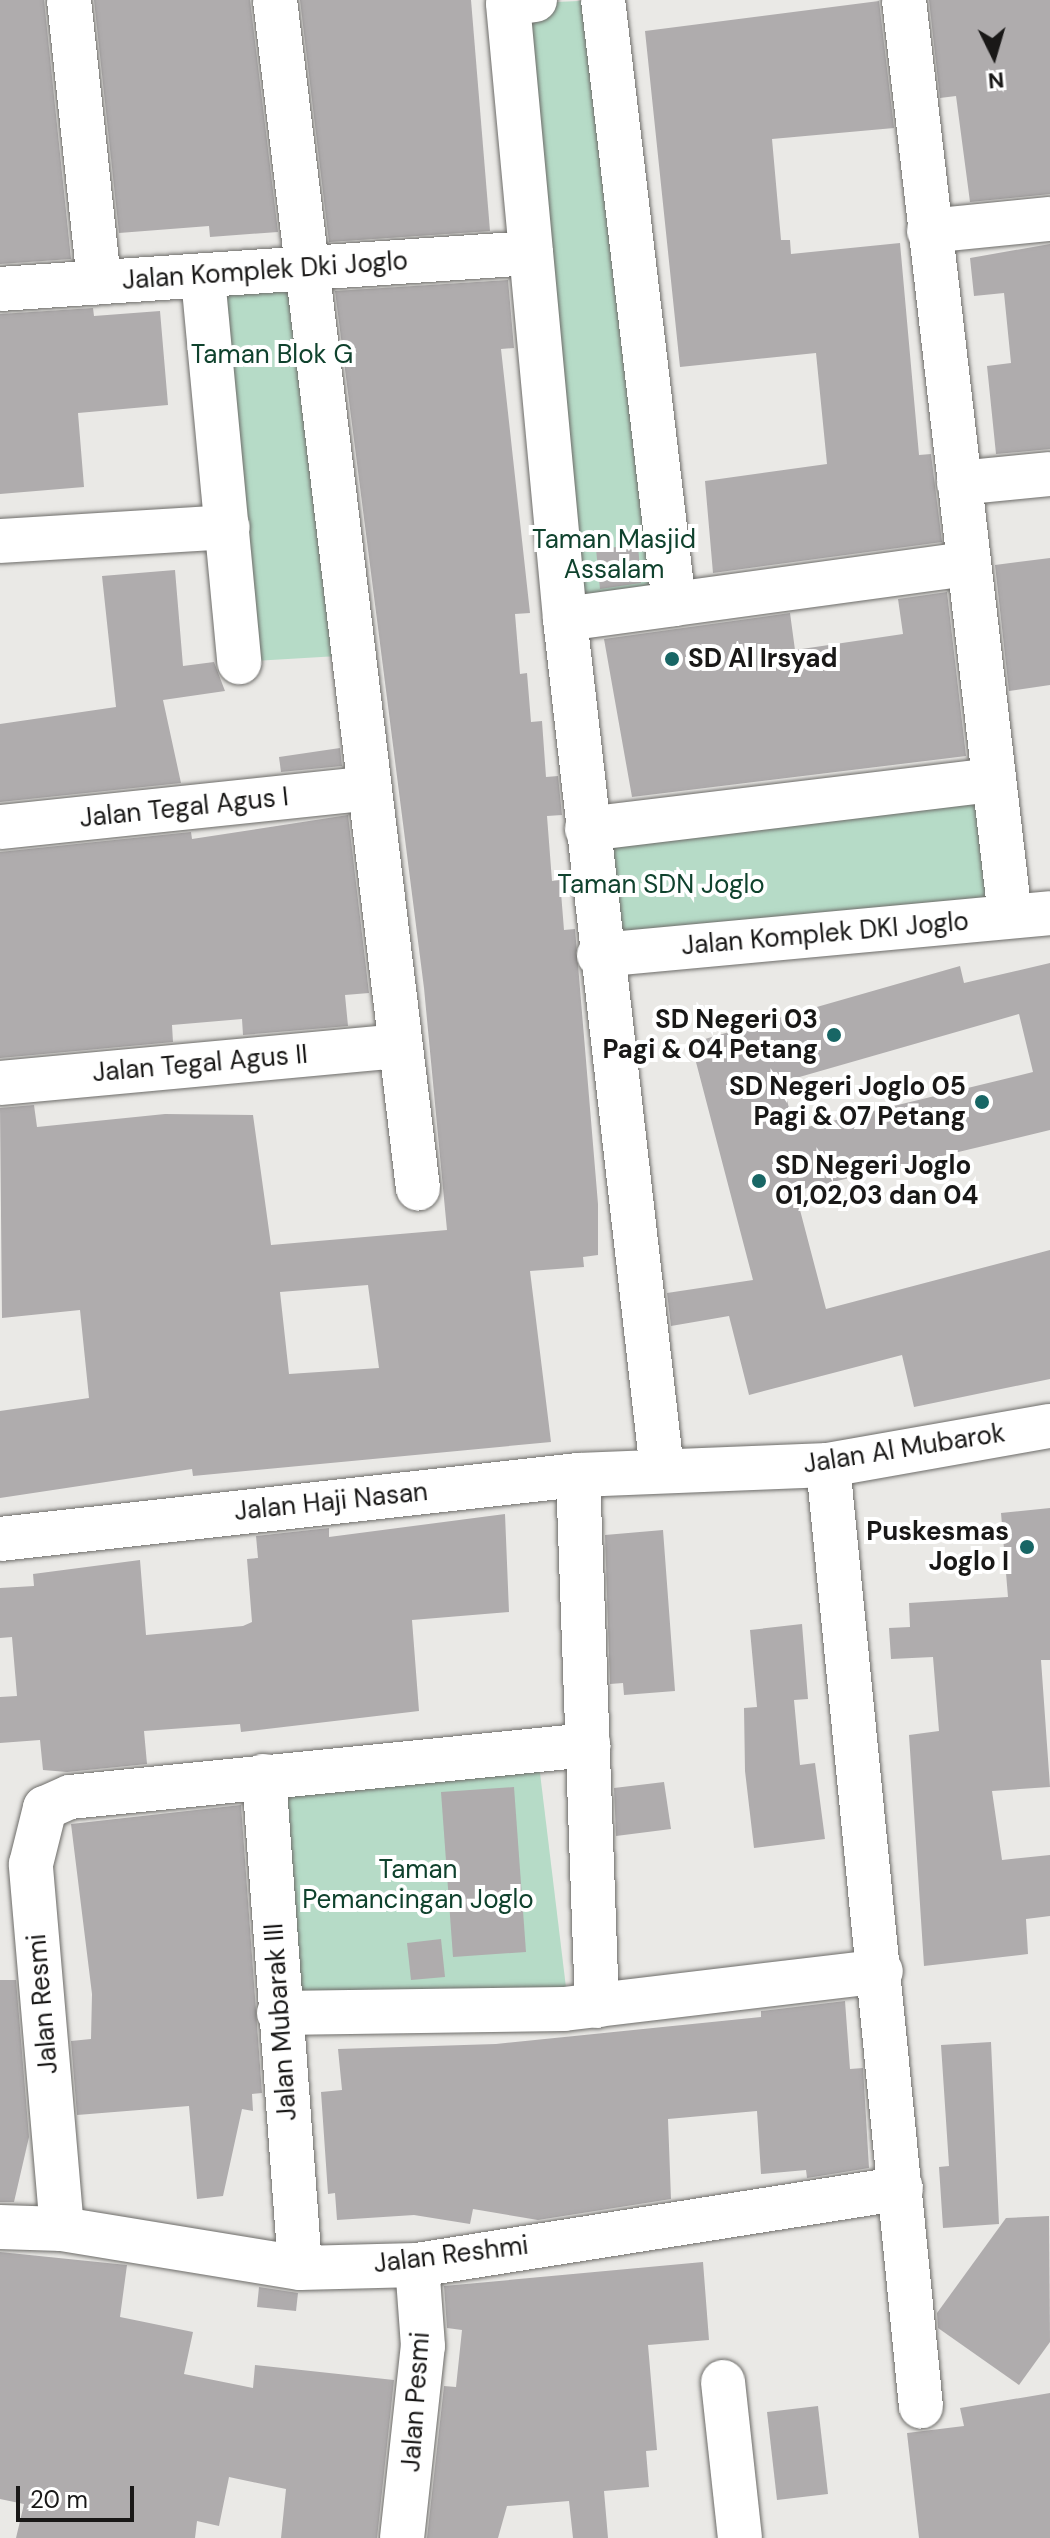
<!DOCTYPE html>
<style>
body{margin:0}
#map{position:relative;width:1050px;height:2538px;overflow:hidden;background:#eae9e6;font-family:"DM Sans",sans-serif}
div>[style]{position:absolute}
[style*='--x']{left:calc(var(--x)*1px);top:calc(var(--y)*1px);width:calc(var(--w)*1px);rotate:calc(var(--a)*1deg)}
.green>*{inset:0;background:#b6dbc7}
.building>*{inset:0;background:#afacad}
.roads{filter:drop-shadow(0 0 2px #6d6c69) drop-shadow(0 0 2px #6d6c69)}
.street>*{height:44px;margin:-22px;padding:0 22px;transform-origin:22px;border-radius:22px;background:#fff}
.secondary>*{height:44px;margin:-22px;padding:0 22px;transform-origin:22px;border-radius:22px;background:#fff}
.dots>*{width:22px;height:22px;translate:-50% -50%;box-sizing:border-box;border:4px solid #fff;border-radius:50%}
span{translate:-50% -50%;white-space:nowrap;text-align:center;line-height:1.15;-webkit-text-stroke:8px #fff;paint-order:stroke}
.street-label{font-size:26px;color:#191817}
.park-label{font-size:26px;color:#0f422d}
.poi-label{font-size:26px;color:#191817;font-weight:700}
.left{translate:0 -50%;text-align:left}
.right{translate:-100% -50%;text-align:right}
.north{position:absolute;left:954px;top:16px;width:80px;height:80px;-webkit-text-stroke:6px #fff;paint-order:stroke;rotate:175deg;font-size:22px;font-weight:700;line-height:32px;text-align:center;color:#191817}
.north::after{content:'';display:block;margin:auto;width:28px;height:36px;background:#191817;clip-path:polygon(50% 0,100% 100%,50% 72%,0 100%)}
.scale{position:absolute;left:16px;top:2486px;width:118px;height:36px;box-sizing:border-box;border:4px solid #191817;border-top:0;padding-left:10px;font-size:24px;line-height:28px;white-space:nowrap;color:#191817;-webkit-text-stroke:6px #fff;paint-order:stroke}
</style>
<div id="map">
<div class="green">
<div style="clip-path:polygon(603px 0,674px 604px,565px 619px,508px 4px)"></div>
<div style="clip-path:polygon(325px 280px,355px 655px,239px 662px,206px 286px)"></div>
<div style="clip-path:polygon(996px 798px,1008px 897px,599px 955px,587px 829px)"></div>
<div style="clip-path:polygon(536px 1740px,568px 2004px,287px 2018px,269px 1778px)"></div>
</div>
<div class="building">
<div style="clip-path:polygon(0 0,44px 0,71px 259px,0 264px)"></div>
<div style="clip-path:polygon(94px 0,250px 0,278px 232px,210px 237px,209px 226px,119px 233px)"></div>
<div style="clip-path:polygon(300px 0,471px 0,490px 231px,329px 242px)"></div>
<div style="clip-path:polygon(929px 0,1050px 0,1050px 194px,970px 202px,956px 96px,940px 98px)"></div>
<div style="clip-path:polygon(879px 1px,894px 128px,772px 139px,781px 240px,790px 240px,791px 254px,900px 243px,919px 455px,931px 454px,942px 542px,713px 573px,705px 481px,827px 464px,816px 353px,680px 367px,645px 31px)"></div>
<div style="clip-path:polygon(1050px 244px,1050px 449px,996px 454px,987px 366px,1011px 363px,1004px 293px,974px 296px,970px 258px)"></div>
<div style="clip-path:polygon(evenodd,508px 280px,514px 348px,501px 349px,530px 613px,515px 614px,520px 674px,527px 673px,531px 722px,542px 721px,546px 777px,558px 776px,562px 815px,547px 816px,552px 881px,560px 880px,564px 930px,575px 929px,598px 1204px,598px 1255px,583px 1257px,584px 1267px,530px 1271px,551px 1442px,193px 1476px,192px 1469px,0 1498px,0 1411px,89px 1398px,80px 1310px,2px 1318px,0 1108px,34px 1105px,37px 1127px,165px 1114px,253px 1115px,271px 1245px,447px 1230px,424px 988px,335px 291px,508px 280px,368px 1285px,379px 1368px,289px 1374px,280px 1292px,368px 1285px)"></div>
<div style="clip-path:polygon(93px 308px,94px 316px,160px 311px,168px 405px,78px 413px,84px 487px,0 494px,0 314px)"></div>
<div style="clip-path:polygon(638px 545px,641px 583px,600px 589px,596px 549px)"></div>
<div style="clip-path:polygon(1050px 558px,1050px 685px,1009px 691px,995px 565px)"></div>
<div style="clip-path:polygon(175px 570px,183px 666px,214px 662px,225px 691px,163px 700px,181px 783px,0 802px,0 724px,116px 707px,102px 576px)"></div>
<div style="clip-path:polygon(947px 592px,966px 756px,632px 797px,604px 639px,790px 613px,795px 650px,903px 634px,898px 599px)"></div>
<div style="clip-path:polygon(340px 748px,342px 766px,281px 772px,279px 757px)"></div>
<div style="clip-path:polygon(348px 815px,369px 993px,345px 995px,348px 1026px,243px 1035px,242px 1019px,172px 1025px,173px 1042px,0 1058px,0 852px,191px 832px,192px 839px)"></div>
<div style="clip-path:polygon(evenodd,1050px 963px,1050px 1130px,795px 1191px,826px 1309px,1050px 1250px,1050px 1379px,914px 1407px,902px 1355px,749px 1395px,729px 1316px,671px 1326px,667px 1293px,753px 1280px,691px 1043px,960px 966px,964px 983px,1050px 963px,1019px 1014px,1033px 1072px,795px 1130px,782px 1082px,1019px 1014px)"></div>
<div style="clip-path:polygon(1050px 1508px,1050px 1660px,1041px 1660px,1050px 1787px,992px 1791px,1002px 1860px,1050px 1855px,1050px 1916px,1026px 1919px,1028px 1954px,924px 1966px,909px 1735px,939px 1731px,933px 1657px,891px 1659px,889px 1628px,910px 1627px,909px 1603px,1008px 1597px,1001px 1513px)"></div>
<div style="clip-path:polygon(505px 1514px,509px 1612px,412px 1620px,419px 1711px,241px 1732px,240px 1724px,144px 1731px,147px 1764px,67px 1772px,43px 1770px,40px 1740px,0 1743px,0 1697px,17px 1696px,12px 1637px,0 1638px,0 1588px,34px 1586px,33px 1574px,140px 1560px,146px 1635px,243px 1626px,252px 1622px,247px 1559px,258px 1558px,256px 1536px,329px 1528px,329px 1537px)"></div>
<div style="clip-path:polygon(663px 1530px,675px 1691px,624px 1695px,623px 1683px,610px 1684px,605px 1535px)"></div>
<div style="clip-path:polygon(802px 1624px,808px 1699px,794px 1700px,800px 1765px,815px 1763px,825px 1839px,754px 1848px,745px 1771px,744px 1708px,757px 1707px,750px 1630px)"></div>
<div style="clip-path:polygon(664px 1782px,671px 1829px,616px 1836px,614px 1788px)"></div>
<div style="clip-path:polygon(514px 1787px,526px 1952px,453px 1957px,441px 1792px)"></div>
<div style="clip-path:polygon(241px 1805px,262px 2093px,252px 2094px,253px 2111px,242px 2109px,223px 2196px,197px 2199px,189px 2106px,77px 2115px,71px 2041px,91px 2039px,92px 1994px,71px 1824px)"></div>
<div style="clip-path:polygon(441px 1939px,445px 1977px,411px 1980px,407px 1943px)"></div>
<div style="clip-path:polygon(0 1980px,16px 1980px,29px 2137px,14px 2202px,0 2202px)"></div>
<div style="clip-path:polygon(845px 2001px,850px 2069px,863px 2068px,869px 2168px,807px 2178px,806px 2170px,761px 2174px,757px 2111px,668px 2119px,671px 2199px,538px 2220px,473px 2209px,470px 2224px,414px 2215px,337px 2220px,335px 2193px,328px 2194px,321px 2092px,342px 2090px,338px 2049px,496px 2044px,761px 2017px,761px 2011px)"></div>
<div style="clip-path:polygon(991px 2042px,999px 2224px,943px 2228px,939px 2167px,949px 2166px,941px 2045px)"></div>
<div style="clip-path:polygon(1049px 2216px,1050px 2342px,1019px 2385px,938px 2328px,937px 2313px,1006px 2218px)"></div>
<div style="clip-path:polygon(0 2252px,127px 2265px,120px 2317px,193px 2332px,184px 2374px,253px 2388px,255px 2365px,394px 2380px,377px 2538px,281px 2538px,286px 2489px,229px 2477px,219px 2526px,197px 2521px,195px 2538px,16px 2538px,24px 2504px,0 2499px)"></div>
<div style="clip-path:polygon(703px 2262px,709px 2340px,648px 2345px,657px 2450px,646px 2451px,649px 2487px,604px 2491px,608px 2538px,573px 2538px,569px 2501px,507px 2506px,498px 2538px,427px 2538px,444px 2386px,456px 2387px,462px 2330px,447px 2328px,444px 2286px)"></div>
<div style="clip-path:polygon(259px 2287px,298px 2293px,296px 2311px,257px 2307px)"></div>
<div style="clip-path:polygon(1050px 2393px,1050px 2538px,919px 2538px,907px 2433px,964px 2426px,960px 2408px)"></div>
<div style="clip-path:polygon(818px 2406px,828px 2494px,777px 2500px,767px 2412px)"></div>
</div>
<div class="roads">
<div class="street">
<div style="--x:69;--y:0;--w:284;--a:83.9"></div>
<div style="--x:275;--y:0;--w:1197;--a:83.14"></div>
<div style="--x:904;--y:0;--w:922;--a:83.4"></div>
<div style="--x:929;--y:231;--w:122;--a:-5.7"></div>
<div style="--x:203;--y:278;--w:386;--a:84.6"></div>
<div style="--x:959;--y:483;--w:91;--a:-5.6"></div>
<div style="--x:0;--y:541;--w:228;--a:-3.5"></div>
<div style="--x:674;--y:604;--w:296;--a:-7.8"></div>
<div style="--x:565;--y:619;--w:857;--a:83.5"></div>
<div style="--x:0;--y:827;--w:370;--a:-6"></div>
<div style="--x:587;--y:829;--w:409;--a:-6.9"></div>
<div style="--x:599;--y:955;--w:453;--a:-5.3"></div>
<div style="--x:0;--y:1083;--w:402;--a:-5.3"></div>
<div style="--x:828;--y:1465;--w:946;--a:84.36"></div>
<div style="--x:578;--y:1475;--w:531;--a:87.95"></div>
<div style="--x:0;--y:1539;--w:582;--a:-6.32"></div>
<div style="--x:578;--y:1475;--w:250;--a:-2.3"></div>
<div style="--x:828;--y:1465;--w:225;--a:-10"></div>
<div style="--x:264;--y:1776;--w:493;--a:85.8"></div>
<div style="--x:279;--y:2013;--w:285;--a:-0.8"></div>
<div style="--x:564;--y:2009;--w:319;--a:-6.8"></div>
<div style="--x:0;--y:2227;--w:62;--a:1.8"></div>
<div style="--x:62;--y:2229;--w:241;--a:9.3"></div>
<div style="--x:300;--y:2268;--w:117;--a:-1.5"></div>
<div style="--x:417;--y:2265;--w:490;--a:-9"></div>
<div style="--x:62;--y:2229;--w:366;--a:-94.9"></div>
<div style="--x:31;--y:1864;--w:58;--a:-76"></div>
<div style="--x:45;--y:1808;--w:27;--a:-24"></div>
<div style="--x:70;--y:1797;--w:521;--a:-5.73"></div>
<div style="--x:723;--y:2382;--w:157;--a:83.8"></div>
<div style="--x:402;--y:2538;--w:193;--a:-83.8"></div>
<div style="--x:423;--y:2346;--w:81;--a:-94.2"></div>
</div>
<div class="secondary">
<div style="--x:535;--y:0;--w:27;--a:172"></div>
<div style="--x:508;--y:4;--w:618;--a:84.7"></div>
<div style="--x:565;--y:619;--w:110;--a:-7.8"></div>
<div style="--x:674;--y:604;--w:608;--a:-96.7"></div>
<div style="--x:0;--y:289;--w:532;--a:-3.88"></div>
</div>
</div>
<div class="dots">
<div style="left:672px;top:659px;background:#186665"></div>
<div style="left:834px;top:1035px;background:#186665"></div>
<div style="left:982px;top:1102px;background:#186665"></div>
<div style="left:759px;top:1181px;background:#186665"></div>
<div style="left:1027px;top:1547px;background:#186665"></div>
</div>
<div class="street-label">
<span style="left:265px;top:271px;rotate:-4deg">Jalan Komplek Dki Joglo</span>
<span style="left:184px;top:808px;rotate:-6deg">Jalan Tegal Agus I</span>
<span style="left:825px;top:934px;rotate:-5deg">Jalan Komplek DKI Joglo</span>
<span style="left:200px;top:1064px;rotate:-5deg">Jalan Tegal Agus II</span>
<span style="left:904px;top:1449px;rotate:-9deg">Jalan Al Mubarok</span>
<span style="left:331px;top:1502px;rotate:-6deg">Jalan Haji Nasan</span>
<span style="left:43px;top:2004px;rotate:-95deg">Jalan Resmi</span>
<span style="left:281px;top:2022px;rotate:-94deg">Jalan Mubarak III</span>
<span style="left:451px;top:2255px;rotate:-7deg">Jalan Reshmi</span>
<span style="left:416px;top:2402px;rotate:-86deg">Jalan Pesmi</span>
</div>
<div class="park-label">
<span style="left:272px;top:355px">Taman Blok G</span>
<span style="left:614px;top:555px">Taman Masjid<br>Assalam</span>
<span style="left:661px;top:885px">Taman SDN Joglo</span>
<span style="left:418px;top:1885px">Taman<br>Pemancingan Joglo</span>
</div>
<div class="poi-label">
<span class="left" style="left:688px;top:659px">SD Al Irsyad</span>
<span class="right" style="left:818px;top:1035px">SD Negeri 03<br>Pagi &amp; 04 Petang</span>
<span class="right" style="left:966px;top:1102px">SD Negeri Joglo 05<br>Pagi &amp; 07 Petang</span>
<span class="left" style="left:775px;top:1181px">SD Negeri Joglo<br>01,02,03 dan 04</span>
<span class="right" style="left:1009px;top:1547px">Puskesmas<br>Joglo I</span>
</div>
<div class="north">N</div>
<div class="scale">20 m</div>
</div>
